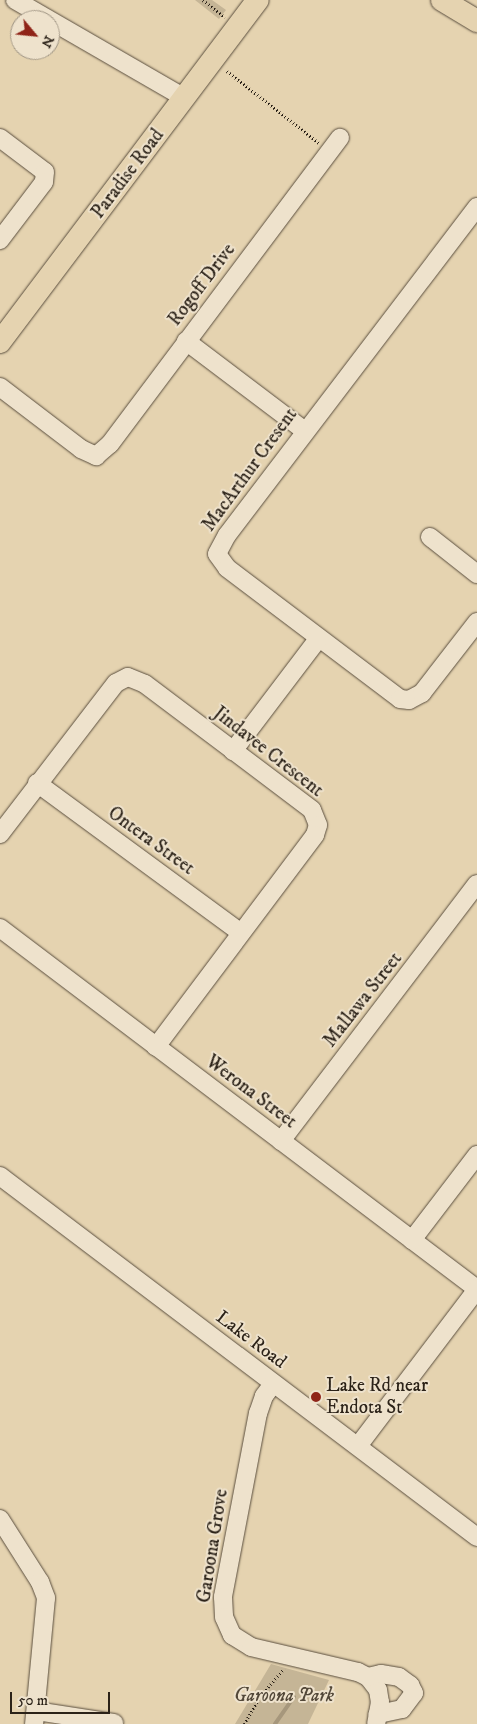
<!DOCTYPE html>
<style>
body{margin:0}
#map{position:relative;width:477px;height:1724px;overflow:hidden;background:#e5d3b0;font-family:"IM FELL DW Pica",serif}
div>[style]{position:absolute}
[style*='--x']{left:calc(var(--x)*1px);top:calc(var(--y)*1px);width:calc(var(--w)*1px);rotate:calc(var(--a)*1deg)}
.green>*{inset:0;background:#c5b596}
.stream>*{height:4px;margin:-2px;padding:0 2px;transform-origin:2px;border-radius:2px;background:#a6977c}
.path>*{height:2.5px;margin-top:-1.25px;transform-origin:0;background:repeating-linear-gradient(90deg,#2b2218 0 1px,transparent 0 3.5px)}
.roads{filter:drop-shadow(0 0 1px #5a4e3e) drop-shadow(0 0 1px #5a4e3e)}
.minor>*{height:18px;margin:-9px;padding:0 9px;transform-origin:9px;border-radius:9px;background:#eee2cc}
.major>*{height:22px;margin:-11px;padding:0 11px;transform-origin:11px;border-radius:11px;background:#e5d3b0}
.dots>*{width:14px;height:14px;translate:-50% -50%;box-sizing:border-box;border:2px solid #eee2cc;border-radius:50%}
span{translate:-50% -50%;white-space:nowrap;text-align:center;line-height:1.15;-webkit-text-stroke:4px #eee2cc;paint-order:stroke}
.street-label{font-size:19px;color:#2b2218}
.poi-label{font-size:19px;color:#2b2218}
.left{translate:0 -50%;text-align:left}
.park-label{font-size:19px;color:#524738;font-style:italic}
.north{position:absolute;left:10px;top:10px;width:50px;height:50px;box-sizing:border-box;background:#eee2cc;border:1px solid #a09584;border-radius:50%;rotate:118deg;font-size:14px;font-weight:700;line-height:20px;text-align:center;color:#2b2218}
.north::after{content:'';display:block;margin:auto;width:18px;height:22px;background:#8f2418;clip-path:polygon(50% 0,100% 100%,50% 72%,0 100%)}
.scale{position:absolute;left:10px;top:1692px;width:100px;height:22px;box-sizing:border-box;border:2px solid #2b2218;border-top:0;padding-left:6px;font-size:15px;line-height:18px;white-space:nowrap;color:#2b2218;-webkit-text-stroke:4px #eee2cc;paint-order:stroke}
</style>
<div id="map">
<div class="green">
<div style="clip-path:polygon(195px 0,212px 0,226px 10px,219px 19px)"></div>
<div style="clip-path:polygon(271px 1664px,329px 1680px,308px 1724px,235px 1724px)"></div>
</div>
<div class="stream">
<div style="--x:275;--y:1724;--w:33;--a:-55"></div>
</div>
<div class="path">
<div style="--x:203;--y:0;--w:28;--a:38"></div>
<div style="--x:227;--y:71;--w:117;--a:38"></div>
<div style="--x:244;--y:1724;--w:34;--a:-60"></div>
<div style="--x:261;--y:1695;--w:35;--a:-49"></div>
</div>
<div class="roads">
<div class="minor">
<div style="--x:15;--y:0;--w:196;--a:30"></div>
<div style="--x:0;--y:138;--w:56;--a:37.1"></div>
<div style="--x:45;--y:172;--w:10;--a:96"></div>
<div style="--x:44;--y:182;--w:73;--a:127.2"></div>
<div style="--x:477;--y:207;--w:412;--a:127.3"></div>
<div style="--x:227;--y:535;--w:21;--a:118"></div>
<div style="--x:217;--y:554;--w:17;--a:54"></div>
<div style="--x:227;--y:568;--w:217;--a:37.1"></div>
<div style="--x:400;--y:699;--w:9;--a:6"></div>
<div style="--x:409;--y:700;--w:15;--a:-28"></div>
<div style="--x:422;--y:693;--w:90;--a:-52.2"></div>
<div style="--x:186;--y:341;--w:149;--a:37.1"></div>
<div style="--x:0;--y:387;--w:102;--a:37.4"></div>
<div style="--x:81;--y:449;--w:17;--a:25"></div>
<div style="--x:96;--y:456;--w:18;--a:-41"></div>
<div style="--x:110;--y:444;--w:383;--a:-53.1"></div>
<div style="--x:430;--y:537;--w:60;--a:38.2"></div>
<div style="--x:233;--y:751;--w:141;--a:-52.8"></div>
<div style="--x:37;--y:783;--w:253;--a:36.3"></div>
<div style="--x:0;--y:834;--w:190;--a:-52.5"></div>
<div style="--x:116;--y:683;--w:13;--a:-27"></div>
<div style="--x:128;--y:677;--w:18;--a:22"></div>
<div style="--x:145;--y:684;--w:209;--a:37"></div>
<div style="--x:312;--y:810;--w:16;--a:68"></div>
<div style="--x:318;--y:825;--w:10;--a:107"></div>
<div style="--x:315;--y:835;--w:265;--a:126.9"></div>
<div style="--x:0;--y:928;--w:598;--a:37.12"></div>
<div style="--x:281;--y:1141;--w:323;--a:-52.7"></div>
<div style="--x:0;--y:1176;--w:598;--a:37.12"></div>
<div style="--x:412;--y:1240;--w:107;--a:-52.6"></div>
<div style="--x:273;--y:1384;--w:15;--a:127"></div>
<div style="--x:264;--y:1396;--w:18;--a:109"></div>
<div style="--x:258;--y:1413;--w:187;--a:100.8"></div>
<div style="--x:223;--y:1597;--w:20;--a:87"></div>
<div style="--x:224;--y:1617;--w:20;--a:66"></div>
<div style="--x:232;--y:1635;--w:22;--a:32"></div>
<div style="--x:251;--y:1647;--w:110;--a:13.2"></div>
<div style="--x:358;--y:1672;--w:11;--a:27"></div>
<div style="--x:368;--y:1677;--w:16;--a:52"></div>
<div style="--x:378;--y:1690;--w:12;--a:81"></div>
<div style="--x:380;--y:1702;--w:22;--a:100"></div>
<div style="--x:358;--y:1446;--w:197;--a:-52.8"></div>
<div style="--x:0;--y:1519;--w:75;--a:57.6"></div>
<div style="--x:40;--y:1582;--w:17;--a:69"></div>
<div style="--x:46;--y:1598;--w:127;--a:95.4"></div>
<div style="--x:368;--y:1677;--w:13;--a:-13"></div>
<div style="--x:381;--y:1674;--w:18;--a:9"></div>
<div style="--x:399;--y:1677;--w:14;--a:36"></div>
<div style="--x:410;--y:1685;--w:9;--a:63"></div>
<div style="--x:414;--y:1693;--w:20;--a:127"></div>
<div style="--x:402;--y:1709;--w:25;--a:168"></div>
<div style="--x:36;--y:1711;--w:79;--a:8.7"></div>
</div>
<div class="major">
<div style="--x:442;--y:0;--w:41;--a:31"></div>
<div style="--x:0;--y:342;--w:428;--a:-53"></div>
</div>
</div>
<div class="dots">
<div style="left:316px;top:1397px;background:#8f2418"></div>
</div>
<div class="street-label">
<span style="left:128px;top:174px;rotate:-53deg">Paradise Road</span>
<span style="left:202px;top:285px;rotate:-53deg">Rogoff Drive</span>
<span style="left:250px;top:470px;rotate:-54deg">MacArthur Cresent</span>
<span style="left:268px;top:752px;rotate:38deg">Jindavee Crescent</span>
<span style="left:151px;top:841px;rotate:36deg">Ontera Street</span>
<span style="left:363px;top:1000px;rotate:-52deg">Mallawa Street</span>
<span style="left:251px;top:1092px;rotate:37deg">Werona Street</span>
<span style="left:251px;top:1340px;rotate:37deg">Lake Road</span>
<span style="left:213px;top:1546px;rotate:-81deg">Garoona Grove</span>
</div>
<div class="poi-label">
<span class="left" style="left:326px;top:1397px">Lake Rd near<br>Endota St</span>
</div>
<div class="park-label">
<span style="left:284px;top:1696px">Garoona Park</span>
</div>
<div class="north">N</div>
<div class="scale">50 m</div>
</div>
